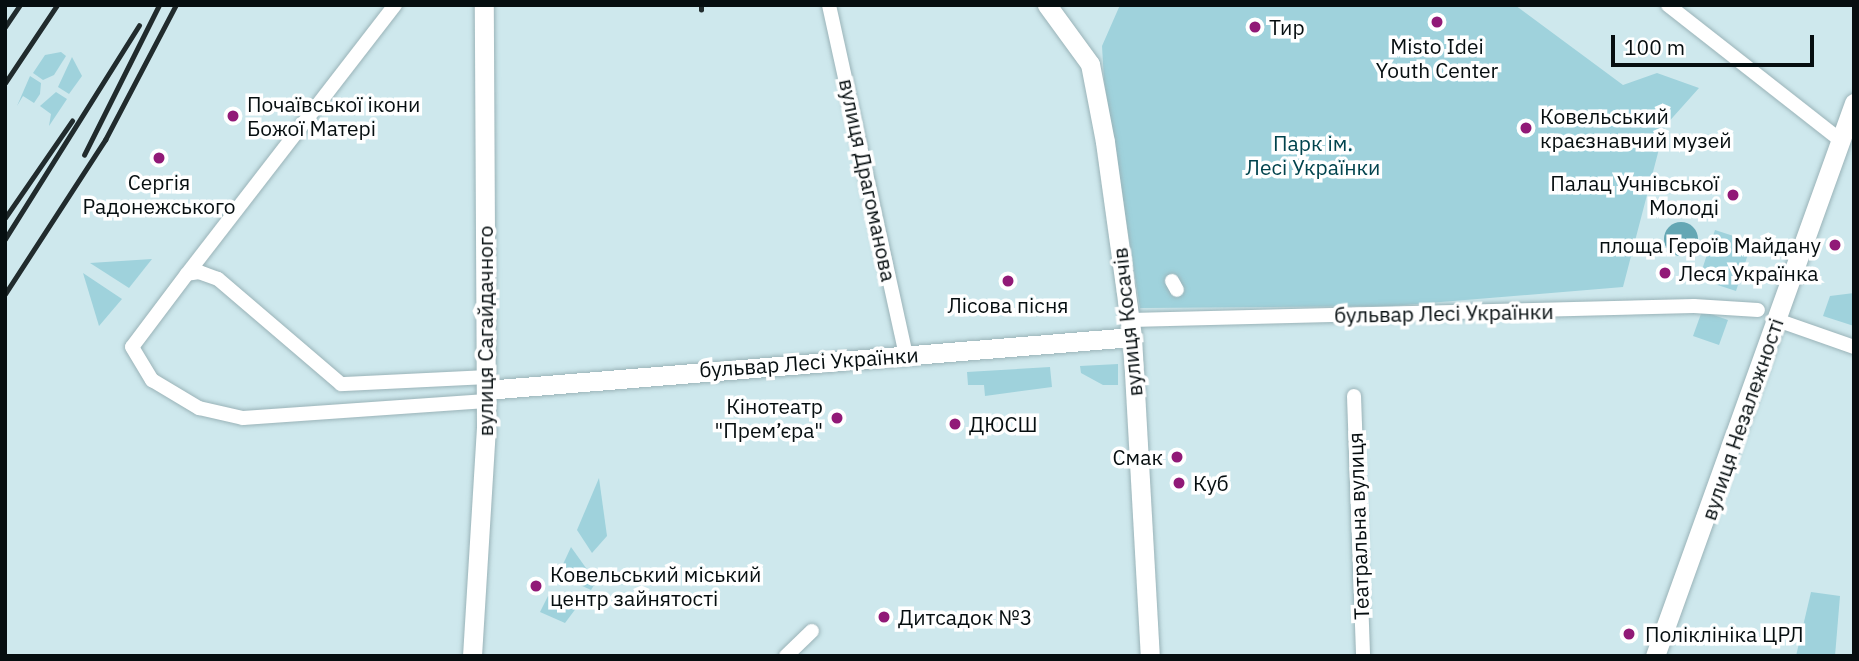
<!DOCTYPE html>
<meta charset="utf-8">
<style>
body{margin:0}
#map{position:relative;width:1859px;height:661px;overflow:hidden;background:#cee8ed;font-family:"IBM Plex Sans",sans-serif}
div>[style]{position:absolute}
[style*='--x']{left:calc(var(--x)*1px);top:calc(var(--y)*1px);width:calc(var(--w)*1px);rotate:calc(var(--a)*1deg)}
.green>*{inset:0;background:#9fd2dc}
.water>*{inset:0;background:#64a7b4}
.round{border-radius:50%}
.roads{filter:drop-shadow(0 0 2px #9ab3b8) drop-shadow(0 0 2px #9ab3b8)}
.street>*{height:14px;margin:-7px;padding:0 7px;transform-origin:7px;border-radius:7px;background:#fff}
.secondary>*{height:19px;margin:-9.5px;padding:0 9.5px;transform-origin:9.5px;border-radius:9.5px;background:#fff}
.rail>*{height:4.5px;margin:-2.25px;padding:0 2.25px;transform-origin:2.25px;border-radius:2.25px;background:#212b2d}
.dots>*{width:19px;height:19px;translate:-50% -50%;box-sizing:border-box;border:4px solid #fff;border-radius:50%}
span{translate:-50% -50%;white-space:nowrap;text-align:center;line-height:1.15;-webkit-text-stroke:7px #fff;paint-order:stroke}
.poi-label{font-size:21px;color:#060e10}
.left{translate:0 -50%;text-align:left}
.right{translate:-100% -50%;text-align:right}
.park-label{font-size:21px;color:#01434d}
.street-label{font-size:21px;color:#060e10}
.frame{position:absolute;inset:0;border:7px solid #060e10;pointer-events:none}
.scale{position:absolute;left:1611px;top:35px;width:203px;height:32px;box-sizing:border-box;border:4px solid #060e10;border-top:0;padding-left:9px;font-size:21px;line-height:24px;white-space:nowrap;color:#060e10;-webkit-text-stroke:5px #fff;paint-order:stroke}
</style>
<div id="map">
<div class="green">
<div style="clip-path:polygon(1120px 5px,1515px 5px,1623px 85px,1657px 73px,1699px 88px,1665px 126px,1623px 287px,1392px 306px,1140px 308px,1104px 80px,1102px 46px)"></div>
<div style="clip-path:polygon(61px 52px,66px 56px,54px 75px,43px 80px,33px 73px,45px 55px)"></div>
<div style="clip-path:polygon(72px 57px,82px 76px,69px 94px,58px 87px)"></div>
<div style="clip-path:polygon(30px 76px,41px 83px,40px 94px,34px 103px,23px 96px,17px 106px)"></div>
<div style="clip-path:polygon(56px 92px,67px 99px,49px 126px,51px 114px,40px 106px)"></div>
<div style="clip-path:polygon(1715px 230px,1752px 242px,1736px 291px,1699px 279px)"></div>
<div style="clip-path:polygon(152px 259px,129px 288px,90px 263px)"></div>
<div style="clip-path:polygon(83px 273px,122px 299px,99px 326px)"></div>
<div style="clip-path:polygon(1854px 293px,1854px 326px,1823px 316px,1830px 296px)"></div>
<div style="clip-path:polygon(1702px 311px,1728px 320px,1719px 345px,1693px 336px)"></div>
<div style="clip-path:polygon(1118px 364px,1118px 385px,1103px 385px,1081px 373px,1080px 366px)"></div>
<div style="clip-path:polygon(1050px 367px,1052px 387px,985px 396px,984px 385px,968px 385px,967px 372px)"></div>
<div style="clip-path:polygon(599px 478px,607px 536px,592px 553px,577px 530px)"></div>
<div style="clip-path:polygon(571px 547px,596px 582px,591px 590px,558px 575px)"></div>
<div style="clip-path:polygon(1811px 592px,1840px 596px,1835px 656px,1796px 656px)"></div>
<div style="clip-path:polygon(548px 596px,577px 607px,565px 623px,540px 612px)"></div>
</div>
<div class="water">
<div class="round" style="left:1664px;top:222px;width:34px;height:34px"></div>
</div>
<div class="roads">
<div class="street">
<div style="--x:829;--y:5;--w:358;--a:77.6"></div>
<div style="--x:1668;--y:5;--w:219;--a:38.1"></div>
<div style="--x:187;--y:274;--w:340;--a:-52.3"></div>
<div style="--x:1172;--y:281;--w:10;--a:61"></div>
<div style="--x:1130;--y:320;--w:564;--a:-1.42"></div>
<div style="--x:1694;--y:306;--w:64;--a:3.6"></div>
<div style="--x:1777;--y:320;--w:82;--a:19.3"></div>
<div style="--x:486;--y:377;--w:145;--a:177.2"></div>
<div style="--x:341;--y:384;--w:162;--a:-139.5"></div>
<div style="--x:218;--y:279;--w:20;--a:-160"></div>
<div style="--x:199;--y:272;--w:12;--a:171"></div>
<div style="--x:187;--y:274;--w:91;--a:127"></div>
<div style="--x:132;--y:347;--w:39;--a:59"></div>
<div style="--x:152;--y:380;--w:55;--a:30.8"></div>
<div style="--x:199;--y:408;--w:45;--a:12.8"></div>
<div style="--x:243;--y:418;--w:244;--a:-4"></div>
<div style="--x:1354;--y:396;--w:260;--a:88"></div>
<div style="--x:786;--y:656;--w:36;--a:-44"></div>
</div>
<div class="secondary">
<div style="--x:1047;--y:5;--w:73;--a:53.9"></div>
<div style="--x:1090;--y:64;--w:79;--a:79.1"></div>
<div style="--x:1105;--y:142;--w:197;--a:82.1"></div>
<div style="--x:1132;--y:337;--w:320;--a:86.8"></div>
<div style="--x:486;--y:390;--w:648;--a:-4.69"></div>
<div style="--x:472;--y:656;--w:229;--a:-86.5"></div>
<div style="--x:486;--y:427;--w:422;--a:-90.3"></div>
<div style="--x:1655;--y:656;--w:588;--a:-70.21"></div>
</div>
</div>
<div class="rail">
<div style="--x:701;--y:10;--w:5;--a:-90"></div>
<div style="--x:5;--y:27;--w:27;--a:-56"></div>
<div style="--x:5;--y:83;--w:94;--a:-56.3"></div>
<div style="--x:84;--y:155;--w:168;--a:-63.4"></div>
<div style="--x:5;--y:218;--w:118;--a:-55.4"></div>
<div style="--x:5;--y:239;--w:252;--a:-57.9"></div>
<div style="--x:5;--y:294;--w:184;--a:-57"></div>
<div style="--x:105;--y:140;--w:153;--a:-62.3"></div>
</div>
<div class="dots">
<div style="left:1437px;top:22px;background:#911977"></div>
<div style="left:1255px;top:27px;background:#911977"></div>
<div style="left:233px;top:116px;background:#911977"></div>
<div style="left:1526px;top:128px;background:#911977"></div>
<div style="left:159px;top:158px;background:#911977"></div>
<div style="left:1733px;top:195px;background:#911977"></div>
<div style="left:1835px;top:245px;background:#911977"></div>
<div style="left:1665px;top:273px;background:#911977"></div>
<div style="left:1008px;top:281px;background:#911977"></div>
<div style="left:837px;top:418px;background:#911977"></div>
<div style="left:955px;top:424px;background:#911977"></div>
<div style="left:1177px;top:457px;background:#911977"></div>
<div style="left:1179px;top:483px;background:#911977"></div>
<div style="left:536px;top:586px;background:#911977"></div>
<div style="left:884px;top:617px;background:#911977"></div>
<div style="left:1629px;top:634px;background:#911977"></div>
</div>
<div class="poi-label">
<span class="left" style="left:1269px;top:27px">Тир</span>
<span style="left:1437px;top:58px">Misto Idei<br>Youth Center</span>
<span class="left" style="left:247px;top:116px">Почаївської ікони<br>Божої Матері</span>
<span class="left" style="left:1540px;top:128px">Ковельський<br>краєзнавчий музей</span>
<span style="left:159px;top:194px">Сергія<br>Радонежського</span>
<span class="right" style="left:1719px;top:195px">Палац Учнівської<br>Молоді</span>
<span class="right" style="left:1821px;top:245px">площа Героїв Майдану</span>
<span class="left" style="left:1679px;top:273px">Леся Українка</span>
<span style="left:1008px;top:305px">Лісова пісня</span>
<span class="right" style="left:823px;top:418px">Кінотеатр<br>"Прем’єра"</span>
<span class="left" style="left:969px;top:424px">ДЮСШ</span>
<span class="right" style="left:1163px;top:457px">Смак</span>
<span class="left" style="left:1193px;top:483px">Куб</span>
<span class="left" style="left:550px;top:586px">Ковельський міський<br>центр зайнятості</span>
<span class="left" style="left:898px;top:617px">Дитсадок №3</span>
<span class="left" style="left:1645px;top:634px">Поліклініка ЦРЛ</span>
</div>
<div class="park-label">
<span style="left:1313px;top:155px">Парк ім.<br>Лесі Українки</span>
</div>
<div class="street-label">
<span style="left:868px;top:180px;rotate:78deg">вулиця Драгоманова</span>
<span style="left:1444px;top:313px;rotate:-1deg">бульвар Лесі Українки</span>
<span style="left:1127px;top:322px;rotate:-96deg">вулиця Косачів</span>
<span style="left:485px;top:331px;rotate:-90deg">вулиця Сагайдачного</span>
<span style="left:809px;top:362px;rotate:-4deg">бульвар Лесі Українки</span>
<span style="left:1742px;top:419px;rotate:-71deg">вулиця Незалежності</span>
<span style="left:1358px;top:526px;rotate:-92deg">Театральна вулиця</span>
</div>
<div class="frame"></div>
<div class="scale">100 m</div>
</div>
